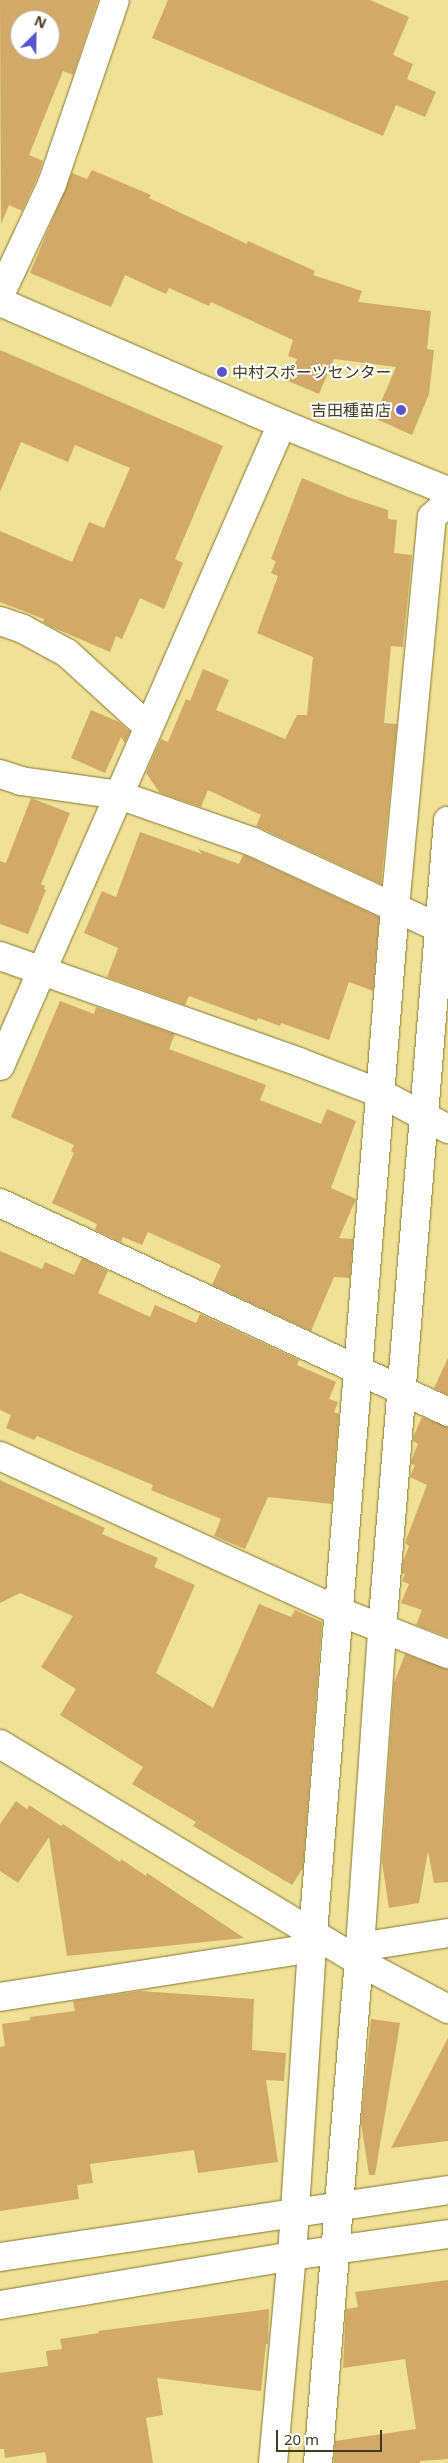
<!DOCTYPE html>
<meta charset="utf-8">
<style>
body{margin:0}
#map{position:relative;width:448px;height:2463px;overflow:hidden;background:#efe197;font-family:"Noto Sans","Noto Sans JP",sans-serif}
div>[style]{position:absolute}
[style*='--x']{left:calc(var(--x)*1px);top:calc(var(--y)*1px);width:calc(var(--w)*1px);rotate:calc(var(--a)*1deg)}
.building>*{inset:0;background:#d1a969}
.roads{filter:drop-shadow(0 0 1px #84762d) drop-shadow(0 0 1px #84762d)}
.minor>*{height:28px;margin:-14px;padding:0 14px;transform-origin:14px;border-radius:14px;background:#fff}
.tertiary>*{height:28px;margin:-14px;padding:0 14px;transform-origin:14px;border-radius:14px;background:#fff}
.dots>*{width:14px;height:14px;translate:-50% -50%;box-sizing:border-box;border:2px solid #fff;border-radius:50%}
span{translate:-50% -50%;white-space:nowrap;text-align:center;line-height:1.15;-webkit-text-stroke:4px #fff;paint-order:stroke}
.poi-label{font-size:16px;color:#423c1e}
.left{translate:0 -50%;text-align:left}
.right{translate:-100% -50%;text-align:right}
.north{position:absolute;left:10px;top:10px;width:50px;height:50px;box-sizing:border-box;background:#fff;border:1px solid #b3b1a5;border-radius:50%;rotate:23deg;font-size:14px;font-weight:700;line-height:20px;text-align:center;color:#423c1e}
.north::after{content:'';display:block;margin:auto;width:18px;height:22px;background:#5655cc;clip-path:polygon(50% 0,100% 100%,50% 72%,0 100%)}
.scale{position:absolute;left:276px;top:2430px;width:106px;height:22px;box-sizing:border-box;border:2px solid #423c1e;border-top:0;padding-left:6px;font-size:15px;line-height:18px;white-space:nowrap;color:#423c1e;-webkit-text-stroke:4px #fff;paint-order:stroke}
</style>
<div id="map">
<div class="building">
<div style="clip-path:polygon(evenodd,0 0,98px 0,73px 75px,63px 71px,29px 155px,43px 161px,37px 178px,22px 211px,9px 205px,1px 224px,0 0,20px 20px,50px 20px,50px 50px,20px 50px,20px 20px)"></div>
<div style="clip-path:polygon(168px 0,370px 0,409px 17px,393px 55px,413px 64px,407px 79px,436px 92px,425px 117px,396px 105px,383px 136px,152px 38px)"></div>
<div style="clip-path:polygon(92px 170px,151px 195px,149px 198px,247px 244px,248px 241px,315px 271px,313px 275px,362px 291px,358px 302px,431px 311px,427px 349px,434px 350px,429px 394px,412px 435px,374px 418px,396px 367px,334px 359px,319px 394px,288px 381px,297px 359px,288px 356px,293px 340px,211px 302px,209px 306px,169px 288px,166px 294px,125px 275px,111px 307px,30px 273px,72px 173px,87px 179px)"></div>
<div style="clip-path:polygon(0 350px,223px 446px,175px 559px,183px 563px,164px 609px,140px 598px,122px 639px,116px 636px,110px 652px,52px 627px,43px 622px,44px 619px,0 602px,0 531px,72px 562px,89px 522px,104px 528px,130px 468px,75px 445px,68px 462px,21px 442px,0 492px)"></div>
<div style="clip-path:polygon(302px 478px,348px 497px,388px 510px,388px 519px,397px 520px,394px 553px,412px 555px,403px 647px,391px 646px,384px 723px,397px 724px,381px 884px,256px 826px,261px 815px,208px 790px,201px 807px,160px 793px,146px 773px,161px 739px,168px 742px,186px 699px,190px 701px,203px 669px,229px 680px,216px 710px,285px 739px,297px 715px,307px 715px,313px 657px,257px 633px,278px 576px,271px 573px,276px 561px,271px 559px)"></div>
<div style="clip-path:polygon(91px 710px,119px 722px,130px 732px,125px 743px,121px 737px,105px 773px,71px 758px)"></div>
<div style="clip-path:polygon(31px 798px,70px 813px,41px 884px,45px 886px,44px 889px,46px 890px,28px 934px,0 924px,0 861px,6px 863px)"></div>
<div style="clip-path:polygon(140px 832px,202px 854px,198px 849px,239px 864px,243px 855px,247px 856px,379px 917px,373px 991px,349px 982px,329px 1040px,281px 1023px,280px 1026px,258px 1018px,257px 1021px,189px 996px,185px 1005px,107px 977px,118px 948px,84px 933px,102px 891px,116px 897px)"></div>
<div style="clip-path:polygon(60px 1001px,94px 1014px,96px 1007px,175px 1034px,169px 1049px,266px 1085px,260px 1100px,321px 1124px,327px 1109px,356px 1121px,331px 1188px,356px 1199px,339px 1238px,353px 1239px,350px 1278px,334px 1277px,311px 1331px,212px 1285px,221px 1265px,148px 1232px,142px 1245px,123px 1237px,121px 1242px,95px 1230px,97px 1224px,52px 1203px,74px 1153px,71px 1151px,74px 1145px,11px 1117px)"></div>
<div style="clip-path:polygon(0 1251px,42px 1269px,45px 1262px,74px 1275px,82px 1258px,108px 1271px,98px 1293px,150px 1317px,155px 1305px,196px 1323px,200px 1314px,299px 1360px,297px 1365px,336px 1382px,329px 1399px,338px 1402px,334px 1412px,339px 1414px,332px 1504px,268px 1497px,245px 1549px,214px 1536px,221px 1519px,151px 1490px,153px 1485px,37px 1436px,34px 1440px,6px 1428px,11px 1415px,0 1410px)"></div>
<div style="clip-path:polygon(448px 1358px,448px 1395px,434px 1388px)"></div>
<div style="clip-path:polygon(422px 1417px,448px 1427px,448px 1637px,416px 1625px,422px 1610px,401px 1603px,409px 1584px,402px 1581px,405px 1574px,402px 1573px,403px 1561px,409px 1546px,405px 1543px,427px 1485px,410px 1477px,415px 1465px,411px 1464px,412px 1458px,418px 1444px,413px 1441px,414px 1435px)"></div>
<div style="clip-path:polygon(0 1480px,105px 1528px,102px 1534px,158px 1558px,154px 1567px,195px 1585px,156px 1673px,213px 1708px,259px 1604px,291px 1617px,295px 1610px,322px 1622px,303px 1868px,292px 1885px,193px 1826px,196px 1822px,132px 1784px,143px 1767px,60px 1715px,76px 1689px,41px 1667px,73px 1616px,20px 1593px,0 1603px)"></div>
<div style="clip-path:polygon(405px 1654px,448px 1669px,448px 1882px,434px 1883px,428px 1851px,419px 1903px,389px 1908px,382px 1862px,394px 1683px)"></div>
<div style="clip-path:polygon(16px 1801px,27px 1809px,29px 1805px,61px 1826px,63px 1824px,120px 1862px,121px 1859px,146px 1876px,147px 1873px,244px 1938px,67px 1956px,49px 1837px,18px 1883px,0 1871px,0 1824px)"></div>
<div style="clip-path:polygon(140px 1991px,254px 1999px,252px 2050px,286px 2053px,284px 2081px,266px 2080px,278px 2162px,198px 2173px,194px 2150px,90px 2164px,93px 2183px,77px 2185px,79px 2199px,0 2211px,0 2047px,5px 2046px,2px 2024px,30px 2020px,30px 2017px,75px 2011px,73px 2001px)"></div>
<div style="clip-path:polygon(371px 2019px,400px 2023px,375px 2175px,369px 2175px,361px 2123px)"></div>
<div style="clip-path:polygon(448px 2038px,448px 2141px,391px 2148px)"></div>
<div style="clip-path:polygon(448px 2280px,448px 2459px,420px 2461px,420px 2463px,334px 2463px,335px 2441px,416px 2429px,405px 2359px,343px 2368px,346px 2309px,358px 2307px,355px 2292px)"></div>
<div style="clip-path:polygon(269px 2309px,268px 2344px,266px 2344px,261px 2391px,157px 2378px,163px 2415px,146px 2418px,153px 2463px,47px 2463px,45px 2452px,5px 2458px,4px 2449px,0 2449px,0 2373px,48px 2366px,46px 2351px,62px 2349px,60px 2339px,99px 2333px,98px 2331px)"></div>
</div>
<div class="roads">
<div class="minor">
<div style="--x:0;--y:295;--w:123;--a:-64.9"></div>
<div style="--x:52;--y:184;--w:194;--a:-71.1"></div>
<div style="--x:0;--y:621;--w:24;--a:19"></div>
<div style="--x:23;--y:629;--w:50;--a:28.6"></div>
<div style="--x:67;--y:653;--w:110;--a:42.4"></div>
<div style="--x:0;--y:774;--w:22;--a:18"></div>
<div style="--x:21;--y:781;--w:99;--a:8.1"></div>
<div style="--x:119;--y:795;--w:142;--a:19.3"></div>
<div style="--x:253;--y:842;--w:215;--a:24.8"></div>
<div style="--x:0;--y:956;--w:317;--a:19.5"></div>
<div style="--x:299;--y:1062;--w:89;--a:21.1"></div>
<div style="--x:382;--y:1094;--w:75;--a:27.9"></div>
<div style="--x:0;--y:1066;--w:701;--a:-66.29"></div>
<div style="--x:0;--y:1203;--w:494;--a:25"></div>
<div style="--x:0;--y:1456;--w:374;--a:24.6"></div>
<div style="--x:340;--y:1612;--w:116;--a:21.3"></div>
<div style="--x:360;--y:1947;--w:89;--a:-9"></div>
<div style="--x:0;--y:1997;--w:316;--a:-8.9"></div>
<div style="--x:273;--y:2463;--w:208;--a:-84.8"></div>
<div style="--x:292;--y:2256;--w:324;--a:-86.3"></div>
<div style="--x:313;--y:1933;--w:1029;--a:-85.43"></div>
<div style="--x:395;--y:907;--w:392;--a:-84.6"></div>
<div style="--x:432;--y:517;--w:22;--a:-43"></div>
<div style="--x:318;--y:2463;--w:518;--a:-85.35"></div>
<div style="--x:360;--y:1947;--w:318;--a:-86"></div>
<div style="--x:382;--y:1630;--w:812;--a:-85.34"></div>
</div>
<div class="tertiary">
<div style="--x:0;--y:302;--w:307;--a:23.4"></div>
<div style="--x:282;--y:424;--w:179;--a:22"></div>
<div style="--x:0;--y:1744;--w:419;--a:31.2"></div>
<div style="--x:358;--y:1961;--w:102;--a:28.1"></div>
<div style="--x:0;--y:2257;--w:453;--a:-8.5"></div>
<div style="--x:0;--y:2305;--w:296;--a:-9.5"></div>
<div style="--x:292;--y:2256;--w:158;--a:-8"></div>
</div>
</div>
<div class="dots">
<div style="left:222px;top:372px;background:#5655cc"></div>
<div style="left:401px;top:410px;background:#5655cc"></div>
</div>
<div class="poi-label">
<span class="left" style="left:232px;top:372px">中村スポーツセンター</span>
<span class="right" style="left:391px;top:410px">吉田種苗店</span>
</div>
<div class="north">N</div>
<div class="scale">20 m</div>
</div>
